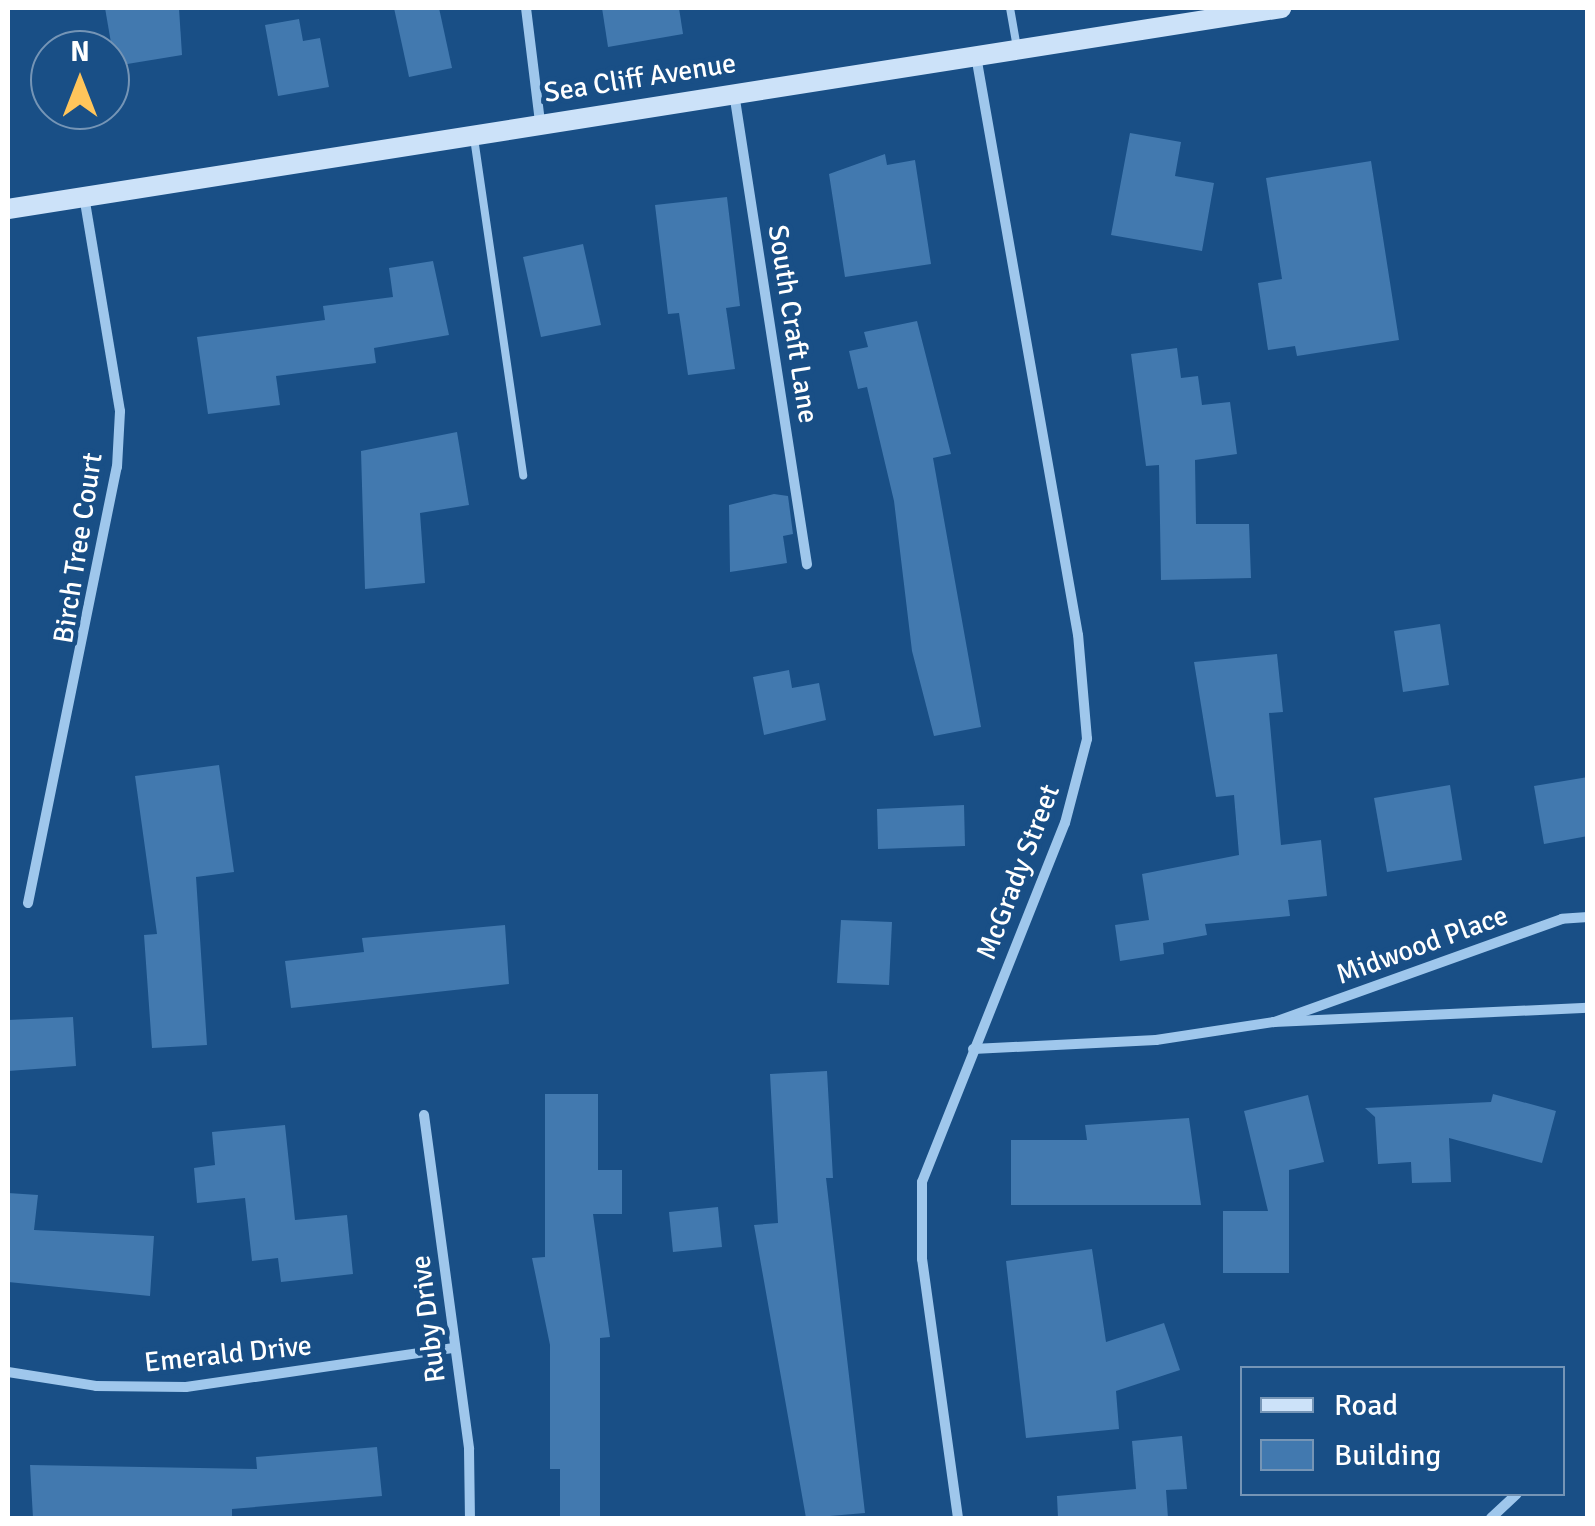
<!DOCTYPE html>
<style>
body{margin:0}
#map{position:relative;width:1595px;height:1526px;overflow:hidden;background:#194f86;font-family:Signika,sans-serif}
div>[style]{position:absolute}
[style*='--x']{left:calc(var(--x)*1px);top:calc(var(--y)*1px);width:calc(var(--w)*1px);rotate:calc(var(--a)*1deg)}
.building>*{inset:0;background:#4279af}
.lane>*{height:8px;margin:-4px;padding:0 4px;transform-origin:4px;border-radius:4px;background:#9fc7ec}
.street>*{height:10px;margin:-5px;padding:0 5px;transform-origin:5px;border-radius:5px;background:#9fc7ec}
.secondary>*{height:20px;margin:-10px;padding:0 10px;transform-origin:10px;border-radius:10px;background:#cce2f9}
span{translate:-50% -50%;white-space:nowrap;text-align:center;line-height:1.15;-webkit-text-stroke:10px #194f86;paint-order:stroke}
.street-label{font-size:28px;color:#fff}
.frame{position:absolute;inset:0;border:10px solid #fff;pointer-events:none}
.legend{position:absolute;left:1240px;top:1366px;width:325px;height:130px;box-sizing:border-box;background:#194f86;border:2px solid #7595b6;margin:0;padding:12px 18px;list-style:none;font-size:30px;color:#fff}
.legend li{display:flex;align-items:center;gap:20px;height:50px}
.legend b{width:50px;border:2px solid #7595b6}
.north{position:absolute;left:30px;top:30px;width:100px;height:100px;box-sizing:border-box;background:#194f86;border:2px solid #7595b6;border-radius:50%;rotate:0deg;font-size:28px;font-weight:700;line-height:40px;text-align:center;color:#fff}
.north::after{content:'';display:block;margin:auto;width:35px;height:45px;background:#ffc55b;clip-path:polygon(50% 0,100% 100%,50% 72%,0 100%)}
</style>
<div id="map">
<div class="building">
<div style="clip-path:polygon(105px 8px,179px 8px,182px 55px,115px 66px)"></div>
<div style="clip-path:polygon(394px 8px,439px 8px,452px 68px,409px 77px)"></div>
<div style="clip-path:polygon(602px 8px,679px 8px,683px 34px,608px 47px)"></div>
<div style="clip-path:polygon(299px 19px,303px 41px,320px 38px,329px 87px,278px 96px,265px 25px)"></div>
<div style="clip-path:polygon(1130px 133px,1181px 142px,1175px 176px,1214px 183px,1202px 251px,1111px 235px)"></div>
<div style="clip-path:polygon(885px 154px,887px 165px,915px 160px,931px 264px,845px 277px,829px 174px)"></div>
<div style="clip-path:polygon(1371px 161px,1399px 340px,1297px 356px,1295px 346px,1268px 350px,1258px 283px,1282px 279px,1266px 178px)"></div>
<div style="clip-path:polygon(727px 197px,740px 306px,726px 308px,735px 369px,688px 375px,679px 313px,668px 314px,655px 205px)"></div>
<div style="clip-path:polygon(583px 244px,601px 325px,541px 337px,523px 257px)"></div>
<div style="clip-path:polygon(433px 261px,449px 335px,374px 348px,376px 363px,276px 376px,280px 405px,208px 414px,197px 337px,325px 320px,323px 306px,393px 297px,389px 268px)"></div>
<div style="clip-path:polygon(917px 321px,951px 454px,933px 458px,981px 727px,934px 736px,912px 651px,894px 501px,867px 387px,858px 389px,849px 351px,868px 347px,864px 332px)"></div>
<div style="clip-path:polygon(1177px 348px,1181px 378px,1198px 376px,1202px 405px,1230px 402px,1237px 454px,1195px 460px,1196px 524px,1249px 524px,1251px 578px,1161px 580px,1159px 465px,1146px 466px,1131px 354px)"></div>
<div style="clip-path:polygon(457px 432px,469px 505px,420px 513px,425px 583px,365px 589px,361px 451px)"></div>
<div style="clip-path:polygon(774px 494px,788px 496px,793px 534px,783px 536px,787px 563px,730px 572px,729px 505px)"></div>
<div style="clip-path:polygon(1440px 624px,1449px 685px,1403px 692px,1394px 631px)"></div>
<div style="clip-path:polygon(1277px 654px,1283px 712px,1269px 713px,1281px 845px,1321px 840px,1327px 896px,1288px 900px,1290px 916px,1205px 924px,1207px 935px,1163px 943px,1164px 954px,1120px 961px,1115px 925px,1149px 920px,1142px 874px,1239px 855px,1234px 795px,1216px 797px,1194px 662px)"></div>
<div style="clip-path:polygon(789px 670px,792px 688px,819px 683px,826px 720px,764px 735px,753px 677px)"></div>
<div style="clip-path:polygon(219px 765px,234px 872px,196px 877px,207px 1045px,152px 1048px,144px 935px,157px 934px,135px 776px)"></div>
<div style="clip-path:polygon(1588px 777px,1588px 836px,1544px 844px,1534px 786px)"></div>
<div style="clip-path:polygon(1450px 785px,1462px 860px,1387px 872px,1374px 798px)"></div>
<div style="clip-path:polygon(964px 805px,965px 846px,878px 849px,877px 809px)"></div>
<div style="clip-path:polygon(841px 920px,892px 922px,889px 985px,837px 983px)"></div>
<div style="clip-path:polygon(505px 925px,509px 984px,291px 1008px,285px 961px,364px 952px,362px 938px)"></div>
<div style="clip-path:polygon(73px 1017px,76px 1066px,8px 1071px,8px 1020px)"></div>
<div style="clip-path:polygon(827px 1071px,833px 1178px,826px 1178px,865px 1513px,806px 1518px,754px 1225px,778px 1223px,770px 1074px)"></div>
<div style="clip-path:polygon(545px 1094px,598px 1094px,598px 1170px,622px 1170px,622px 1214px,593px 1214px,610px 1337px,600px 1338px,600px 1518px,560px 1518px,560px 1469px,550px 1469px,550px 1345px,532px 1258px,545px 1257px)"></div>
<div style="clip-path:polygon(1493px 1094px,1556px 1111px,1542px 1163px,1449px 1138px,1451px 1182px,1412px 1183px,1411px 1162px,1378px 1164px,1375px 1117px,1365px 1108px,1491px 1102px)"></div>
<div style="clip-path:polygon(1308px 1095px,1324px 1162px,1289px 1170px,1289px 1273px,1223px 1273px,1223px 1211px,1268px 1211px,1244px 1111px)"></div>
<div style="clip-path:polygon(1189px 1118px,1201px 1205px,1011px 1205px,1011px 1140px,1087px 1140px,1085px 1125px)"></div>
<div style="clip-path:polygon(285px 1125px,295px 1220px,347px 1215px,353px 1274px,281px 1282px,278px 1258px,252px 1261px,245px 1198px,197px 1203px,194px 1168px,215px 1165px,212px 1132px)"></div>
<div style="clip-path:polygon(8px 1193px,38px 1195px,34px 1230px,154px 1236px,150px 1296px,8px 1282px)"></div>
<div style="clip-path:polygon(718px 1207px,722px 1247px,673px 1252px,669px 1212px)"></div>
<div style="clip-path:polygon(1092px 1249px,1106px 1342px,1164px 1323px,1180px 1370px,1116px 1391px,1119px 1429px,1026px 1438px,1006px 1261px)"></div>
<div style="clip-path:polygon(1182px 1436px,1187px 1489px,1166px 1490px,1168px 1518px,1058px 1518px,1057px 1496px,1136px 1489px,1132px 1441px)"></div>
<div style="clip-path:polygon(377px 1447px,382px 1496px,232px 1509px,232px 1518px,33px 1518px,30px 1465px,257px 1469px,256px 1457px)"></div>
</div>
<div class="lane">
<div style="--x:1010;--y:8;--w:40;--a:80"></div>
<div style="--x:474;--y:138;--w:341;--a:81.7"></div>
</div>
<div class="street">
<div style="--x:526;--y:8;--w:115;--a:83"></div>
<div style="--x:734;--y:93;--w:477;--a:81.2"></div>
<div style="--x:28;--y:903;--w:445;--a:-78.5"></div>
<div style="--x:117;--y:467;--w:56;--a:-86.9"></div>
<div style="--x:120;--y:411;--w:217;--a:-99.5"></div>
<div style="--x:1588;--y:917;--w:26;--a:176"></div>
<div style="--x:1562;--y:919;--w:306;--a:160.3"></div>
<div style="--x:1274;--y:1022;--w:314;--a:-2.6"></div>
<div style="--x:973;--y:1049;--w:183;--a:-2.8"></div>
<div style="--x:1156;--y:1040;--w:119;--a:-8.7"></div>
<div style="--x:424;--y:1115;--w:337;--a:82.3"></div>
<div style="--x:469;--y:1449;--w:69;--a:89.2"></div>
<div style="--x:8;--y:1372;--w:89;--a:9"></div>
<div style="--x:96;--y:1386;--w:90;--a:0.6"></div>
<div style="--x:186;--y:1387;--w:269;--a:-8.3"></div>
<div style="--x:958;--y:1518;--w:261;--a:-97.9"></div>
<div style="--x:922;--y:1259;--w:77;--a:-90"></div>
<div style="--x:922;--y:1182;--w:386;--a:-68.3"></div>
<div style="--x:1065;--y:823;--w:87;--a:-75.3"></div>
<div style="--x:1087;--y:739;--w:104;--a:-94.9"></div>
<div style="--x:1078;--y:635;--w:588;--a:-99.99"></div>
<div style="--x:1491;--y:1518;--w:35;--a:-43"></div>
</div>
<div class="secondary">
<div style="--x:8;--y:209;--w:1289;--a:-8.97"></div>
</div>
<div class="street-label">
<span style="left:640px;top:78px;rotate:-9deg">Sea Cliff Avenue</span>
<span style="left:793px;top:324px;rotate:81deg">South Craft Lane</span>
<span style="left:78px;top:548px;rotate:-81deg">Birch Tree Court</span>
<span style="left:1018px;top:872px;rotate:-69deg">McGrady Street</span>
<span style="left:1422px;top:945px;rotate:-20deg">Midwood Place</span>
<span style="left:428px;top:1319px;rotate:-97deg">Ruby Drive</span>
<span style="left:228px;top:1354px;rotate:-6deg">Emerald Drive</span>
</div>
<div class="frame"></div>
<ul class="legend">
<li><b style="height:12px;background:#cce2f9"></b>Road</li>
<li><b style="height:28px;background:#4279af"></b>Building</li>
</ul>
<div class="north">N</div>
</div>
